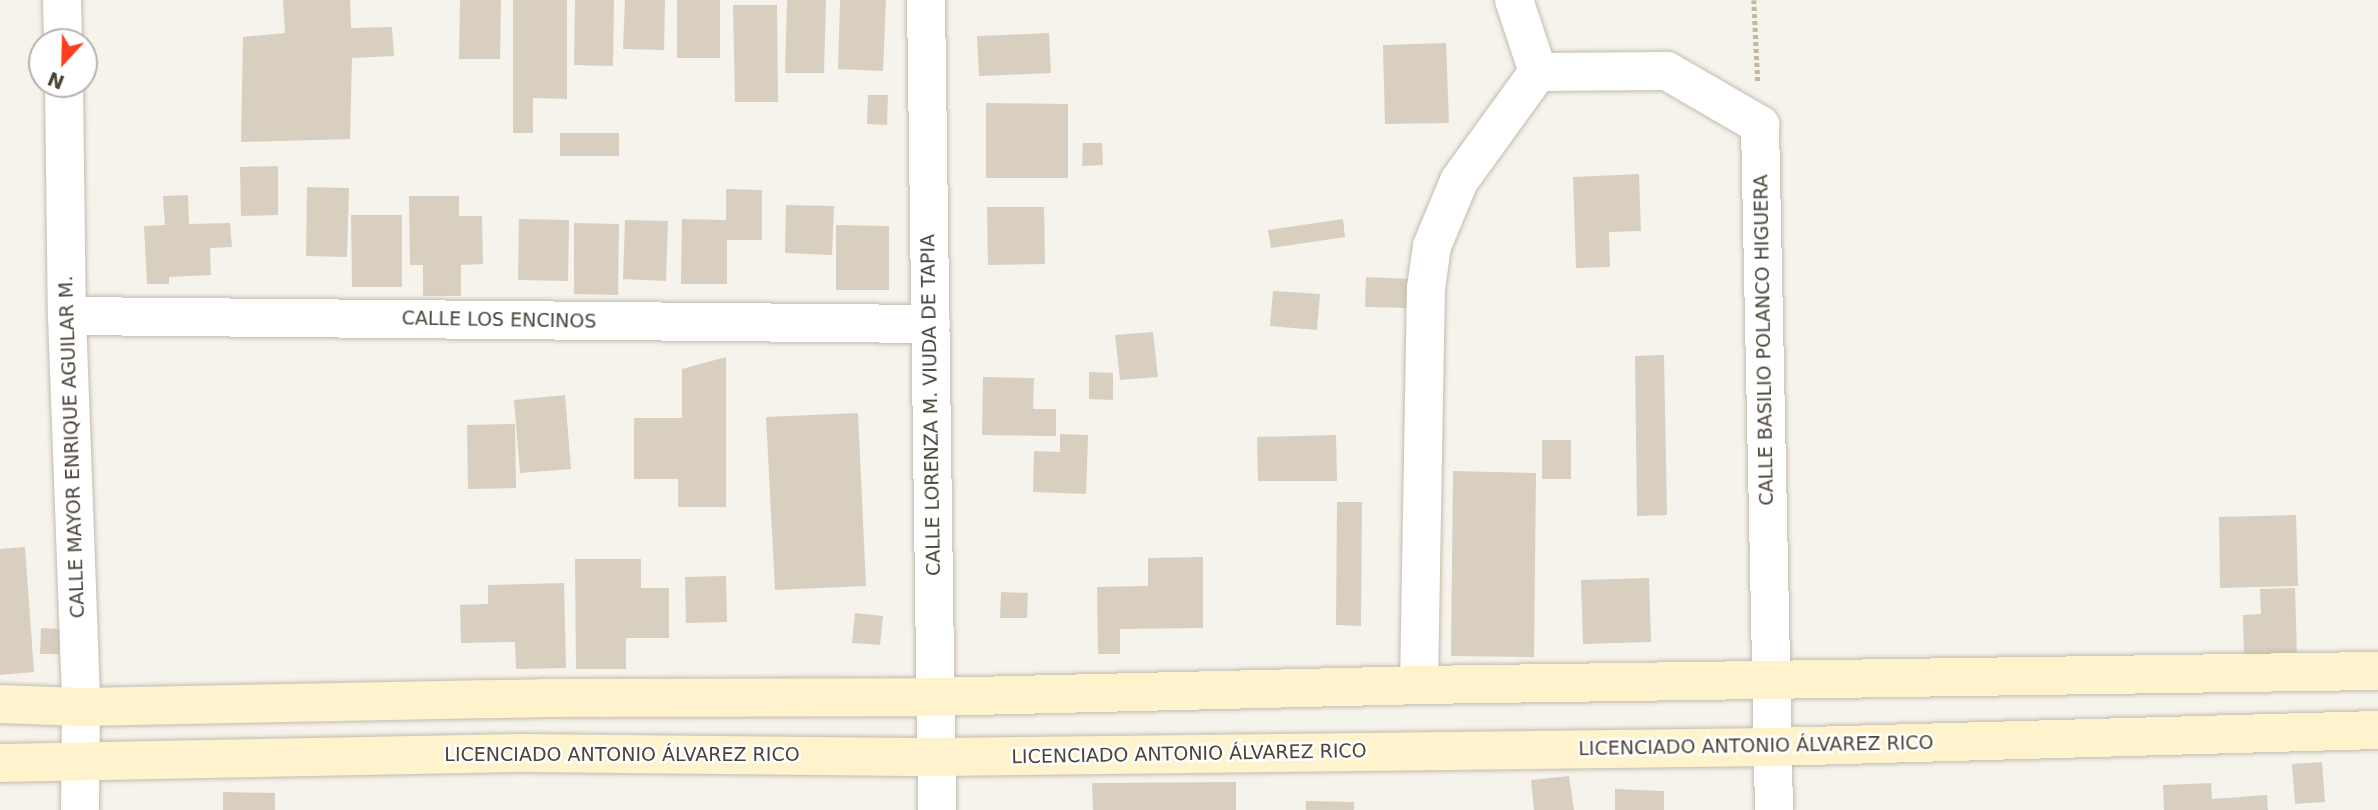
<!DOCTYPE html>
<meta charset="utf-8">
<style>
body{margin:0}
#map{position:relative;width:2378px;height:810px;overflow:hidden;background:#f6f3ec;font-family:"DejaVu Sans",sans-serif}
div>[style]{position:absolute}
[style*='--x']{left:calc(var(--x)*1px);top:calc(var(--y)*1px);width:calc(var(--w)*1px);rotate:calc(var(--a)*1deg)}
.building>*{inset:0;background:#d8cfc1}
.path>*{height:4.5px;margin-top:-2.25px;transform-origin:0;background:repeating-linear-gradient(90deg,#c4b79f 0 3.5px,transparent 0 7px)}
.roads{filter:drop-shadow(0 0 2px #c2bbae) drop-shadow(0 0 2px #c2bbae)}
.street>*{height:38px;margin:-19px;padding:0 19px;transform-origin:19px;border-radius:19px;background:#fff}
.secondary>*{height:38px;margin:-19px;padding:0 19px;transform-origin:19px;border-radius:19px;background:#fff3cd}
span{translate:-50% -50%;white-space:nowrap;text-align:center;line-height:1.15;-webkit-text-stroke:5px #fff;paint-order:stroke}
.street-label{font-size:19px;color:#4b4439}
.north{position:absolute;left:28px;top:28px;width:70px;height:70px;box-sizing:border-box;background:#fff;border:2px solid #b7b4b0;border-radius:50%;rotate:202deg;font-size:19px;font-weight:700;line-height:28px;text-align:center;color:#4b4439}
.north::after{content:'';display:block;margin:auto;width:24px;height:32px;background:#fc3f1d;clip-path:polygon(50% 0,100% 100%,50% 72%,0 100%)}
</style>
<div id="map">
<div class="building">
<div style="clip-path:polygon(283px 0,350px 0,351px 28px,392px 27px,394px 56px,352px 58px,350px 139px,241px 142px,243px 37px,285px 33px)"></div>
<div style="clip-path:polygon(460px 0,501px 0,500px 59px,459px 59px)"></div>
<div style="clip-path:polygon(513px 0,567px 0,567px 99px,533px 98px,533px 133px,513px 133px)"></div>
<div style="clip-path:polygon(575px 0,614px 0,613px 66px,574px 65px)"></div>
<div style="clip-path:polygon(625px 0,665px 0,664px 50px,623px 49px)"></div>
<div style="clip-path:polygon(677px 0,720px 0,720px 58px,677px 58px)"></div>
<div style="clip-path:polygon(787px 0,826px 0,824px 73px,785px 73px)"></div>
<div style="clip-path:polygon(840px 0,886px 0,883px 71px,838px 69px)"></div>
<div style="clip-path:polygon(733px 5px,777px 5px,778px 102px,735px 102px)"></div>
<div style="clip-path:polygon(1049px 33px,1051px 73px,979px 76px,977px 36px)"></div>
<div style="clip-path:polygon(1446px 43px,1449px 123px,1385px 124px,1383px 45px)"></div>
<div style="clip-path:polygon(868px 95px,888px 95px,887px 125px,867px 124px)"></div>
<div style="clip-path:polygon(986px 103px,1068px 104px,1068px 178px,986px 178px)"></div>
<div style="clip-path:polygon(560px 133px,619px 133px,619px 156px,560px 156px)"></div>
<div style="clip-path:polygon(1083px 143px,1102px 143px,1103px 165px,1082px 166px)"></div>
<div style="clip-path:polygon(278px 166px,278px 215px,241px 216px,240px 167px)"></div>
<div style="clip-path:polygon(1639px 174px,1641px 231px,1609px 232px,1610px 267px,1576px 268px,1573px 177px)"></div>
<div style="clip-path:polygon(307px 187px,349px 188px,347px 257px,306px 256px)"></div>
<div style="clip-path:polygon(726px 189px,762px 190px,762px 240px,727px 240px,727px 284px,681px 284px,682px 219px,726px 220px)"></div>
<div style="clip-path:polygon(188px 195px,189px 224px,230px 223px,232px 247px,210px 248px,211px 275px,169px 277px,169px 284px,147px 284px,144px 226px,165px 225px,163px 196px)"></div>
<div style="clip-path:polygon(409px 196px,459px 196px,459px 216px,482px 216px,483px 264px,461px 265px,461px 296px,423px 296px,423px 265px,410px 265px)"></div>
<div style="clip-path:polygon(786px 205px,834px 206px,832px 255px,785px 253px)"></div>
<div style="clip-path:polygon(987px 207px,1044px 207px,1045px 264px,988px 265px)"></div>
<div style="clip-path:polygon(351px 215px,402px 215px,402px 287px,352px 287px)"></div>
<div style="clip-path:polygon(519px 219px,569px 220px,568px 281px,518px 280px)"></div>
<div style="clip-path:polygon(1343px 219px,1345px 237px,1271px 248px,1268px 230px)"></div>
<div style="clip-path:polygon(625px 220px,668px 221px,666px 281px,623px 279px)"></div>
<div style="clip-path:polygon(574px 223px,619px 224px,618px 295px,574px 294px)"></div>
<div style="clip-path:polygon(836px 225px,889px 226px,889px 290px,836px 290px)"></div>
<div style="clip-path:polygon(1366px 277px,1411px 279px,1411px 308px,1365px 307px)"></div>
<div style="clip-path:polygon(1273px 291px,1320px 294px,1317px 330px,1270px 326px)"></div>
<div style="clip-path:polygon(1153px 332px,1158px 377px,1120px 380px,1115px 335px)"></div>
<div style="clip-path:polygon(1664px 355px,1667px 515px,1637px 516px,1635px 356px)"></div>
<div style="clip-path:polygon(726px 357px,726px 507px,678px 507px,678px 479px,634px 479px,634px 418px,682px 418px,682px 369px)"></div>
<div style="clip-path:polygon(1089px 372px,1113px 373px,1113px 400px,1089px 399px)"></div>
<div style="clip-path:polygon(983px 377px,1034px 378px,1033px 409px,1056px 409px,1056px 436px,982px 435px)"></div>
<div style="clip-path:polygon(565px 395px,571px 469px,520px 473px,514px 400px)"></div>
<div style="clip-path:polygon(858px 413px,866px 586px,775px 590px,766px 417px)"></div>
<div style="clip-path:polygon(515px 424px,516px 488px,468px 489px,467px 425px)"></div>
<div style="clip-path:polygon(1060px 434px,1088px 435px,1086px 494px,1033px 492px,1034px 451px,1060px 452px)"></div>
<div style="clip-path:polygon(1336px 435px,1337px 481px,1258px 481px,1257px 437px)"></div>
<div style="clip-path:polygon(1542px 440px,1571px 440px,1571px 479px,1542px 479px)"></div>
<div style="clip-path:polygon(1453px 471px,1536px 473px,1534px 657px,1451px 656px)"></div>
<div style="clip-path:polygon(1337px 502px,1362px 502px,1361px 626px,1336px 625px)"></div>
<div style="clip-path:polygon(2296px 515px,2298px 586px,2220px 588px,2219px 517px)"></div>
<div style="clip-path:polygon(25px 547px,34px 672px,0 675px,0 549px)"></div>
<div style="clip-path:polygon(1203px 557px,1203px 628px,1120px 629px,1120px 654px,1098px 654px,1097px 587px,1148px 586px,1148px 558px)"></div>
<div style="clip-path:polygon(575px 559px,641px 559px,641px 588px,669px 588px,669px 638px,626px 638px,626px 669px,576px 669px)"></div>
<div style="clip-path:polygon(726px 576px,727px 622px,686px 623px,685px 577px)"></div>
<div style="clip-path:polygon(1649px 578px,1651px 642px,1583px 644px,1581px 580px)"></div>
<div style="clip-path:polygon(564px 583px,566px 668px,516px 669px,515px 642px,461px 643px,460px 605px,488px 604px,488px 585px)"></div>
<div style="clip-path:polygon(2295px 588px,2297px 657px,2244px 659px,2243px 615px,2261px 614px,2260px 589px)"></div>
<div style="clip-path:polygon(1001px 592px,1028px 593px,1027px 618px,1000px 618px)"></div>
<div style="clip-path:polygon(855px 613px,883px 616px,880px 645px,852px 643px)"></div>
<div style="clip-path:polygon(41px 628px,60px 629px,59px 654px,40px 654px)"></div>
<div style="clip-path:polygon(2322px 762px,2325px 802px,2295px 804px,2292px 764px)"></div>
<div style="clip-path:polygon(1569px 776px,1574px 810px,1534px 810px,1531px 780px)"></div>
<div style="clip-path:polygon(1236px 782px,1236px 810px,1093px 810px,1092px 783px)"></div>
<div style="clip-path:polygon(2211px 783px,2212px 799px,2267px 795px,2268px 810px,2164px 810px,2163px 785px)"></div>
<div style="clip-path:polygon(1615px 789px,1664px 791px,1664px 810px,1615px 810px)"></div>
<div style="clip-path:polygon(223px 792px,275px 793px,275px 810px,223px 810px)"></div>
<div style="clip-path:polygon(1306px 801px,1354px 802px,1354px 810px,1306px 810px)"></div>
</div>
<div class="path">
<div style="--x:1754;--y:0;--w:82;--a:87.2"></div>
</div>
<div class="roads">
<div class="street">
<div style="--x:62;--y:0;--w:42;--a:88.6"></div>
<div style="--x:926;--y:0;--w:810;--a:89.22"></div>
<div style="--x:1514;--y:0;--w:76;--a:71.6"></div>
<div style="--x:1538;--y:72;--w:129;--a:-0.4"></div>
<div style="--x:1667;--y:71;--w:108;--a:30.1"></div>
<div style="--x:1760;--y:125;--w:685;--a:88.83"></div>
<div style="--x:64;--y:84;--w:232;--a:89.3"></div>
<div style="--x:67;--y:316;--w:391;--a:87.9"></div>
<div style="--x:81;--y:707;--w:103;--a:90.6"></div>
<div style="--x:67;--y:316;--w:864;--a:0.53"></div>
<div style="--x:1419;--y:685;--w:397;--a:-89"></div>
<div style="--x:1426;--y:288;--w:42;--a:-81.9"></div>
<div style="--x:1432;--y:246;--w:70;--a:-67.4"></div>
<div style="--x:1459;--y:181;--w:135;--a:-54.1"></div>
</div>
<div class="secondary">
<div style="--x:0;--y:704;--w:81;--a:2.1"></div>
<div style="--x:81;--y:707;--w:462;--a:-1.1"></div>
<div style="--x:543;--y:698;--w:390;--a:-0.1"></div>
<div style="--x:933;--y:697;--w:486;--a:-1.4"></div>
<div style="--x:1419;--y:685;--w:959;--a:-0.84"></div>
<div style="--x:0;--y:763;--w:522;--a:-1.1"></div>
<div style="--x:522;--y:753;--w:414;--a:0.6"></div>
<div style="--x:936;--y:757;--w:837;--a:-0.68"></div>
<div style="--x:1773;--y:747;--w:605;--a:-1.61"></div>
</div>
</div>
<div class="street-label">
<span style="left:499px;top:320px;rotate:1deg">CALLE LOS ENCINOS</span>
<span style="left:1764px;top:340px;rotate:-91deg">CALLE BASILIO POLANCO HIGUERA</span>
<span style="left:931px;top:405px;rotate:-91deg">CALLE LORENZA M. VIUDA DE TAPIA</span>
<span style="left:72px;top:447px;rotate:-92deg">CALLE MAYOR ENRIQUE AGUILAR M.</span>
<span style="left:1756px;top:746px;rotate:-1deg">LICENCIADO ANTONIO ÁLVAREZ RICO</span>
<span style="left:1189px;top:754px;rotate:-1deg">LICENCIADO ANTONIO ÁLVAREZ RICO</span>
<span style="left:622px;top:755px">LICENCIADO ANTONIO ÁLVAREZ RICO</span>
</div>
<div class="north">N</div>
</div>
